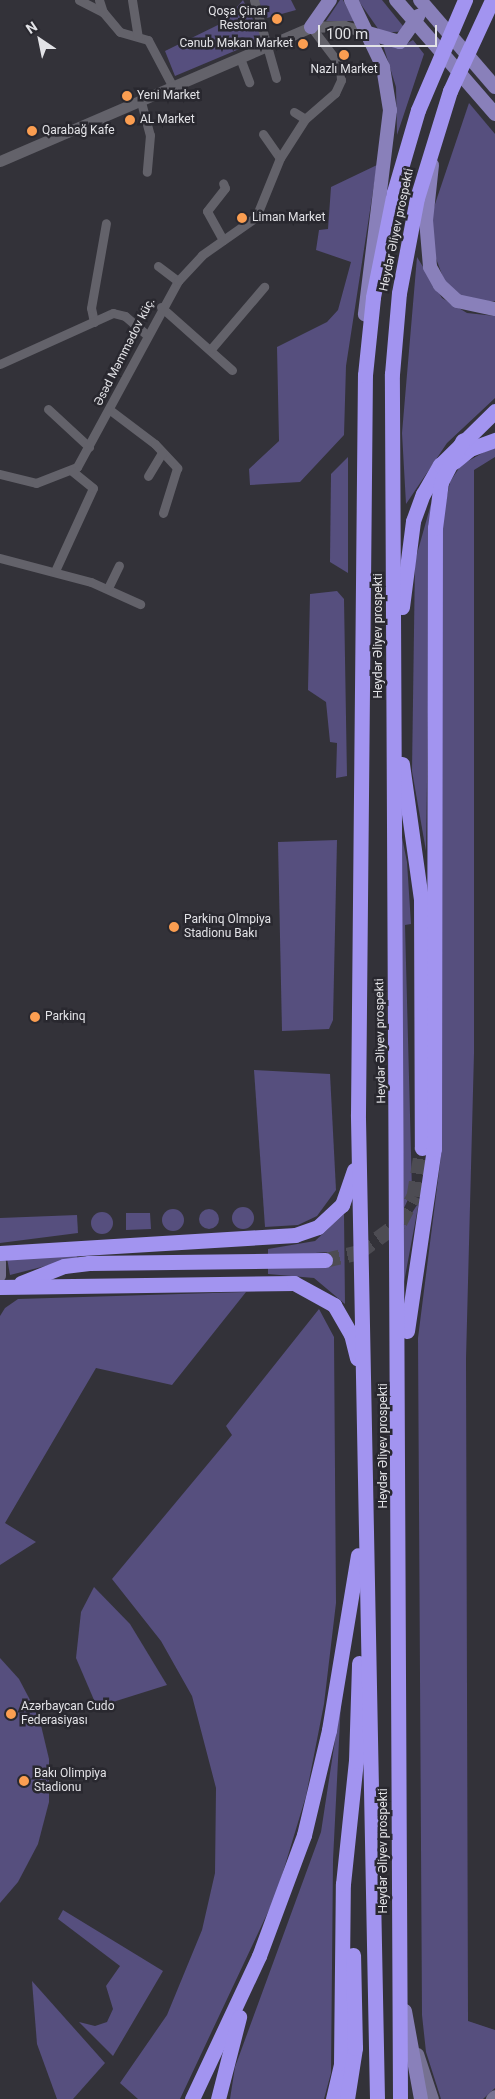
<!DOCTYPE html>
<meta charset="utf-8">
<style>
body{margin:0}
#map{position:relative;width:495px;height:2099px;overflow:hidden;background:#333239;font-family:Roboto,sans-serif}
div>[style]{position:absolute}
[style*='--x']{left:calc(var(--x)*1px);top:calc(var(--y)*1px);width:calc(var(--w)*1px);rotate:calc(var(--a)*1deg)}
.green>*{inset:0;background:#564f7e}
.round{border-radius:50%}
.motorway-tunnel>*{height:15px;margin-top:-7.5px;transform-origin:0;background:repeating-linear-gradient(90deg,#4d4c53 0 15px,transparent 0 23px)}
.minor>*{height:9px;margin:-4.5px;padding:0 4.5px;transform-origin:4.5px;border-radius:4.5px;background:#63626a}
.tertiary>*{height:11px;margin:-5.5px;padding:0 5.5px;transform-origin:5.5px;border-radius:5.5px;background:#63626a}
.secondary>*{height:12px;margin:-6px;padding:0 6px;transform-origin:6px;border-radius:6px;background:#767192}
.primary>*{height:14px;margin:-7px;padding:0 7px;transform-origin:7px;border-radius:7px;background:#8980ba}
.motorway>*{height:15px;margin:-7.5px;padding:0 7.5px;transform-origin:7.5px;border-radius:7.5px;background:#a294f0}
.dots>*{width:14px;height:14px;translate:-50% -50%;box-sizing:border-box;border:2px solid #29282f;border-radius:50%}
span{translate:-50% -50%;white-space:nowrap;text-align:center;line-height:1.15;-webkit-text-stroke:5px #29282f;paint-order:stroke}
.poi-label{font-size:12px;color:#e2e2e6}
.right{translate:-100% -50%;text-align:right}
.left{translate:0 -50%;text-align:left}
.street-label{font-size:12px;color:#e2e2e6}
.north{position:absolute;left:15px;top:15px;width:50px;height:50px;-webkit-text-stroke:4px #29282f;paint-order:stroke;rotate:326deg;font-size:14px;font-weight:700;line-height:20px;text-align:center;color:#e2e2e6}
.north::after{content:'';display:block;margin:auto;width:18px;height:22px;background:#e2e2e6;clip-path:polygon(50% 0,100% 100%,50% 72%,0 100%)}
.scale{position:absolute;left:318px;top:25px;width:119px;height:22px;box-sizing:border-box;border:2px solid #e2e2e6;border-top:0;padding-left:6px;font-size:15px;line-height:18px;white-space:nowrap;color:#e2e2e6;-webkit-text-stroke:4px #29282f;paint-order:stroke}
</style>
<div id="map">
<div class="green">
<div style="clip-path:polygon(243px 0,263px 39px,175px 76px,165px 51px,224px 22px)"></div>
<div style="clip-path:polygon(258px 0,291px 0,296px 10px,267px 18px)"></div>
<div style="clip-path:polygon(340px 0,343px 0,354px 21px,326px 21px)"></div>
<div style="clip-path:polygon(358px 0,382px 0,407px 31px,381px 33px)"></div>
<div style="clip-path:polygon(413px 40px,424px 54px,397px 135px,396px 87px,383px 45px,399px 48px)"></div>
<div style="clip-path:polygon(469px 103px,495px 134px,495px 301px,480px 303px,463px 298px,446px 285px,432px 248px,433px 210px)"></div>
<div style="clip-path:polygon(377px 165px,346px 366px,344px 435px,300px 482px,250px 485px,249px 469px,279px 441px,277px 347px,327px 322px,338px 310px,351px 262px,316px 250px,319px 230px,328px 229px,331px 187px)"></div>
<div style="clip-path:polygon(417px 257px,442px 298px,467px 313px,495px 316px,495px 398px,447px 443px,406px 504px,402px 433px)"></div>
<div style="clip-path:polygon(495px 446px,495px 457px,474px 470px,474px 1053px,466px 1359px,468px 2021px,495px 2030px,495px 2088px,483px 2099px,441px 2099px,426px 2052px,422px 2015px,418px 1338px,442px 1148px,442px 519px,450px 482px,461px 465px)"></div>
<div style="clip-path:polygon(348px 457px,348px 573px,330px 562px,331px 474px)"></div>
<div style="clip-path:polygon(431px 504px,426px 851px,412px 771px,415px 561px)"></div>
<div style="clip-path:polygon(337px 591px,344px 599px,347px 776px,336px 778px,337px 743px,330px 742px,326px 702px,308px 690px,310px 594px)"></div>
<div style="clip-path:polygon(397px 813px,407px 862px,411px 924px,405px 925px,412px 1191px,404px 1208px)"></div>
<div style="clip-path:polygon(337px 840px,333px 1020px,329px 1029px,282px 1031px,278px 842px)"></div>
<div style="clip-path:polygon(254px 1070px,330px 1074px,336px 1190px,317px 1216px,298px 1225px,265px 1227px)"></div>
<div style="clip-path:polygon(419px 1202px,404px 1282px,404px 1225px)"></div>
<div class="round" style="left:232px;top:1207px;width:22px;height:22px"></div>
<div class="round" style="left:199px;top:1209px;width:20px;height:20px"></div>
<div class="round" style="left:162px;top:1209px;width:22px;height:22px"></div>
<div class="round" style="left:91px;top:1212px;width:22px;height:22px"></div>
<div style="clip-path:polygon(126px 1213px,150px 1213px,151px 1229px,126px 1230px)"></div>
<div style="clip-path:polygon(344px 1214px,345px 1304px,314px 1278px,268px 1274px,268px 1268px,332px 1265px,327px 1252px,268px 1257px,268px 1249px,315px 1241px)"></div>
<div style="clip-path:polygon(77px 1215px,78px 1233px,0 1243px,0 1218px)"></div>
<div style="clip-path:polygon(76px 1253px,77px 1258px,10px 1275px,7px 1258px)"></div>
<div style="clip-path:polygon(246px 1292px,172px 1385px,96px 1368px,5px 1523px,36px 1542px,0 1565px,0 1316px,5px 1308px,18px 1299px)"></div>
<div style="clip-path:polygon(319px 1309px,334px 1337px,336px 1603px,324px 1704px,306px 1796px,276px 1895px,180px 2099px,138px 2099px,120px 2083px,167px 2015px,202px 1930px,215px 1873px,216px 1788px,192px 1696px,161px 1641px,112px 1579px,232px 1435px,226px 1426px)"></div>
<div style="clip-path:polygon(94px 1587px,130px 1624px,167px 1685px,97px 1707px,76px 1658px,81px 1612px)"></div>
<div style="clip-path:polygon(0 1658px,19px 1679px,39px 1717px,49px 1759px,49px 1802px,38px 1844px,18px 1882px,0 1903px)"></div>
<div style="clip-path:polygon(341px 1701px,333px 1860px,331px 2073px,324px 2099px,230px 2099px,235px 2067px,321px 1832px)"></div>
<div style="clip-path:polygon(63px 1910px,163px 1971px,113px 2056px,79px 2022px,95px 2026px,107px 2022px,113px 2009px,106px 1986px,120px 1966px,58px 1919px)"></div>
<div style="clip-path:polygon(32px 1981px,105px 2063px,73px 2099px,57px 2099px,37px 2044px)"></div>
</div>
<div class="motorway-tunnel">
<div style="--x:325;--y:1260;--w:35;--a:-13"></div>
<div style="--x:359;--y:1252;--w:51;--a:-36.2"></div>
<div style="--x:400;--y:1222;--w:30;--a:-62"></div>
<div style="--x:414;--y:1196;--w:49;--a:-80.5"></div>
</div>
<div class="minor">
<div style="--x:79;--y:0;--w:27;--a:27"></div>
<div style="--x:103;--y:12;--w:26;--a:50"></div>
<div style="--x:120;--y:32;--w:29;--a:16"></div>
<div style="--x:148;--y:40;--w:53;--a:62"></div>
<div style="--x:99;--y:0;--w:13;--a:72"></div>
<div style="--x:132;--y:0;--w:36;--a:81"></div>
<div style="--x:254;--y:0;--w:81;--a:74.2"></div>
<div style="--x:240;--y:58;--w:26;--a:69"></div>
<div style="--x:141;--y:102;--w:34;--a:75"></div>
<div style="--x:150;--y:135;--w:37;--a:95"></div>
<div style="--x:294;--y:112;--w:13;--a:32"></div>
<div style="--x:263;--y:134;--w:29;--a:55"></div>
<div style="--x:223;--y:240;--w:33;--a:-119"></div>
<div style="--x:207;--y:211;--w:29;--a:-52"></div>
<div style="--x:225;--y:188;--w:5;--a:-112"></div>
<div style="--x:158;--y:266;--w:25;--a:37"></div>
<div style="--x:161;--y:307;--w:95;--a:41.6"></div>
<div style="--x:94;--y:322;--w:14;--a:-102"></div>
<div style="--x:91;--y:308;--w:86;--a:-80"></div>
<div style="--x:211;--y:349;--w:82;--a:-49.5"></div>
<div style="--x:0;--y:364;--w:124;--a:-24.3"></div>
<div style="--x:113;--y:313;--w:12;--a:14"></div>
<div style="--x:125;--y:316;--w:30;--a:41"></div>
<div style="--x:48;--y:409;--w:56;--a:42.8"></div>
<div style="--x:110;--y:410;--w:56;--a:37.1"></div>
<div style="--x:155;--y:444;--w:33;--a:47"></div>
<div style="--x:177;--y:468;--w:47;--a:107.3"></div>
<div style="--x:0;--y:474;--w:37;--a:14"></div>
<div style="--x:36;--y:483;--w:44;--a:-21.3"></div>
<div style="--x:77;--y:467;--w:212;--a:-61.5"></div>
<div style="--x:178;--y:281;--w:35;--a:-47"></div>
<div style="--x:202;--y:255;--w:66;--a:-35.1"></div>
<div style="--x:256;--y:217;--w:64;--a:-67.9"></div>
<div style="--x:280;--y:158;--w:46;--a:-57.3"></div>
<div style="--x:305;--y:119;--w:40;--a:-41"></div>
<div style="--x:335;--y:93;--w:14;--a:-65"></div>
<div style="--x:341;--y:80;--w:15;--a:-94"></div>
<div style="--x:340;--y:65;--w:48;--a:-127.3"></div>
<div style="--x:148;--y:476;--w:27;--a:-59"></div>
<div style="--x:0;--y:558;--w:94;--a:14.8"></div>
<div style="--x:91;--y:582;--w:54;--a:24.2"></div>
<div style="--x:55;--y:571;--w:91;--a:-65.4"></div>
<div style="--x:93;--y:488;--w:27;--a:-141"></div>
<div style="--x:108;--y:588;--w:25;--a:-64"></div>
</div>
<div class="tertiary">
<div style="--x:0;--y:161;--w:339;--a:-23.3"></div>
<div style="--x:311;--y:27;--w:33;--a:-2"></div>
<div style="--x:344;--y:26;--w:25;--a:16"></div>
</div>
<div class="secondary">
<div style="--x:0;--y:1262;--w:14;--a:90"></div>
<div style="--x:418;--y:2054;--w:47;--a:71.6"></div>
<div style="--x:492;--y:2099;--w:4;--a:-45"></div>
</div>
<div class="primary">
<div style="--x:351;--y:0;--w:74;--a:64.5"></div>
<div style="--x:383;--y:67;--w:44;--a:80.8"></div>
<div style="--x:390;--y:110;--w:206;--a:97"></div>
<div style="--x:396;--y:0;--w:151;--a:49"></div>
<div style="--x:420;--y:0;--w:115;--a:49.2"></div>
<div style="--x:311;--y:27;--w:33;--a:-55"></div>
<div style="--x:368;--y:33;--w:33;--a:16"></div>
<div style="--x:400;--y:42;--w:32;--a:-55"></div>
<div style="--x:432;--y:165;--w:55;--a:96.2"></div>
<div style="--x:426;--y:220;--w:47;--a:85.1"></div>
<div style="--x:430;--y:267;--w:21;--a:61"></div>
<div style="--x:440;--y:285;--w:23;--a:43"></div>
<div style="--x:457;--y:301;--w:39;--a:12"></div>
<div style="--x:405;--y:2011;--w:89;--a:79.7"></div>
</div>
<div class="motorway">
<div style="--x:454;--y:462;--w:21;--a:-39"></div>
<div style="--x:470;--y:449;--w:27;--a:-20"></div>
<div style="--x:402;--y:607;--w:87;--a:-82.7"></div>
<div style="--x:413;--y:521;--w:29;--a:-70"></div>
<div style="--x:423;--y:494;--w:34;--a:-60"></div>
<div style="--x:440;--y:465;--w:77;--a:-44.5"></div>
<div style="--x:402;--y:764;--w:136;--a:82"></div>
<div style="--x:421;--y:899;--w:249;--a:89.8"></div>
<div style="--x:0;--y:1253;--w:296;--a:-3.5"></div>
<div style="--x:295;--y:1235;--w:24;--a:-19"></div>
<div style="--x:318;--y:1227;--w:33;--a:-43"></div>
<div style="--x:342;--y:1205;--w:37;--a:-71"></div>
<div style="--x:21;--y:1283;--w:46;--a:-21.6"></div>
<div style="--x:64;--y:1266;--w:25;--a:-7"></div>
<div style="--x:89;--y:1263;--w:236;--a:-0.7"></div>
<div style="--x:0;--y:1287;--w:294;--a:-0.8"></div>
<div style="--x:294;--y:1283;--w:46;--a:28.8"></div>
<div style="--x:334;--y:1305;--w:34;--a:60"></div>
<div style="--x:351;--y:1334;--w:25;--a:76"></div>
<div style="--x:407;--y:1331;--w:184;--a:-81.6"></div>
<div style="--x:434;--y:1149;--w:621;--a:-89.91"></div>
<div style="--x:435;--y:528;--w:46;--a:-82.6"></div>
<div style="--x:441;--y:482;--w:47;--a:-62.4"></div>
<div style="--x:192;--y:2099;--w:158;--a:-64.9"></div>
<div style="--x:259;--y:1956;--w:129;--a:-69.6"></div>
<div style="--x:304;--y:1835;--w:108;--a:-76.6"></div>
<div style="--x:329;--y:1730;--w:177;--a:-80.6"></div>
<div style="--x:218;--y:2099;--w:85;--a:-75.6"></div>
<div style="--x:333;--y:2099;--w:37;--a:-77"></div>
<div style="--x:341;--y:2063;--w:179;--a:-89.4"></div>
<div style="--x:343;--y:1884;--w:124;--a:-84"></div>
<div style="--x:356;--y:1761;--w:98;--a:-88.2"></div>
<div style="--x:347;--y:2099;--w:52;--a:-81.1"></div>
<div style="--x:355;--y:2048;--w:93;--a:-91.2"></div>
<div style="--x:377;--y:2099;--w:985;--a:-91.11"></div>
<div style="--x:358;--y:1114;--w:739;--a:-89.46"></div>
<div style="--x:365;--y:375;--w:78;--a:-84.1"></div>
<div style="--x:373;--y:297;--w:107;--a:-78.7"></div>
<div style="--x:394;--y:192;--w:85;--a:-73.7"></div>
<div style="--x:418;--y:110;--w:120;--a:-66.9"></div>
<div style="--x:400;--y:2099;--w:1725;--a:-90.27"></div>
<div style="--x:392;--y:374;--w:81;--a:-85.1"></div>
<div style="--x:399;--y:293;--w:97;--a:-79.3"></div>
<div style="--x:417;--y:198;--w:112;--a:-72.9"></div>
<div style="--x:450;--y:91;--w:100;--a:-65.2"></div>
</div>
<div class="dots">
<div style="left:277px;top:19px;background:#fb9e51"></div>
<div style="left:303px;top:44px;background:#fb9e51"></div>
<div style="left:344px;top:55px;background:#fb9e51"></div>
<div style="left:127px;top:96px;background:#fb9e51"></div>
<div style="left:130px;top:120px;background:#fb9e51"></div>
<div style="left:32px;top:131px;background:#fb9e51"></div>
<div style="left:242px;top:218px;background:#fb9e51"></div>
<div style="left:174px;top:927px;background:#fb9e51"></div>
<div style="left:35px;top:1017px;background:#fb9e51"></div>
<div style="left:11px;top:1714px;background:#fb9e51"></div>
<div style="left:24px;top:1781px;background:#fb9e51"></div>
</div>
<div class="poi-label">
<span class="right" style="left:267px;top:19px">Qoşa Çinar<br>Restoran</span>
<span class="right" style="left:293px;top:44px">Cənub Məkan Market</span>
<span style="left:344px;top:70px">Nazlı Market</span>
<span class="left" style="left:137px;top:96px">Yeni Market</span>
<span class="left" style="left:140px;top:120px">AL Market</span>
<span class="left" style="left:42px;top:131px">Qarabağ Kafe</span>
<span class="left" style="left:252px;top:218px">Liman Market</span>
<span class="left" style="left:184px;top:927px">Parkinq Olmpiya<br>Stadionu Bakı</span>
<span class="left" style="left:45px;top:1017px">Parkinq</span>
<span class="left" style="left:21px;top:1714px">Azərbaycan Cudo<br>Federasiyası</span>
<span class="left" style="left:34px;top:1781px">Bakı Olimpiya<br>Stadionu</span>
</div>
<div class="street-label">
<span style="left:397px;top:230px;rotate:-78deg">Heydər Əliyev prospekti</span>
<span style="left:125px;top:352px;rotate:-63deg">Əsəd Məmmədov küç.</span>
<span style="left:379px;top:636px;rotate:-90deg">Heydər Əliyev prospekti</span>
<span style="left:381px;top:1041px;rotate:-91deg">Heydər Əliyev prospekti</span>
<span style="left:384px;top:1446px;rotate:-90deg">Heydər Əliyev prospekti</span>
<span style="left:384px;top:1851px;rotate:-90deg">Heydər Əliyev prospekti</span>
</div>
<div class="north">N</div>
<div class="scale">100 m</div>
</div>
